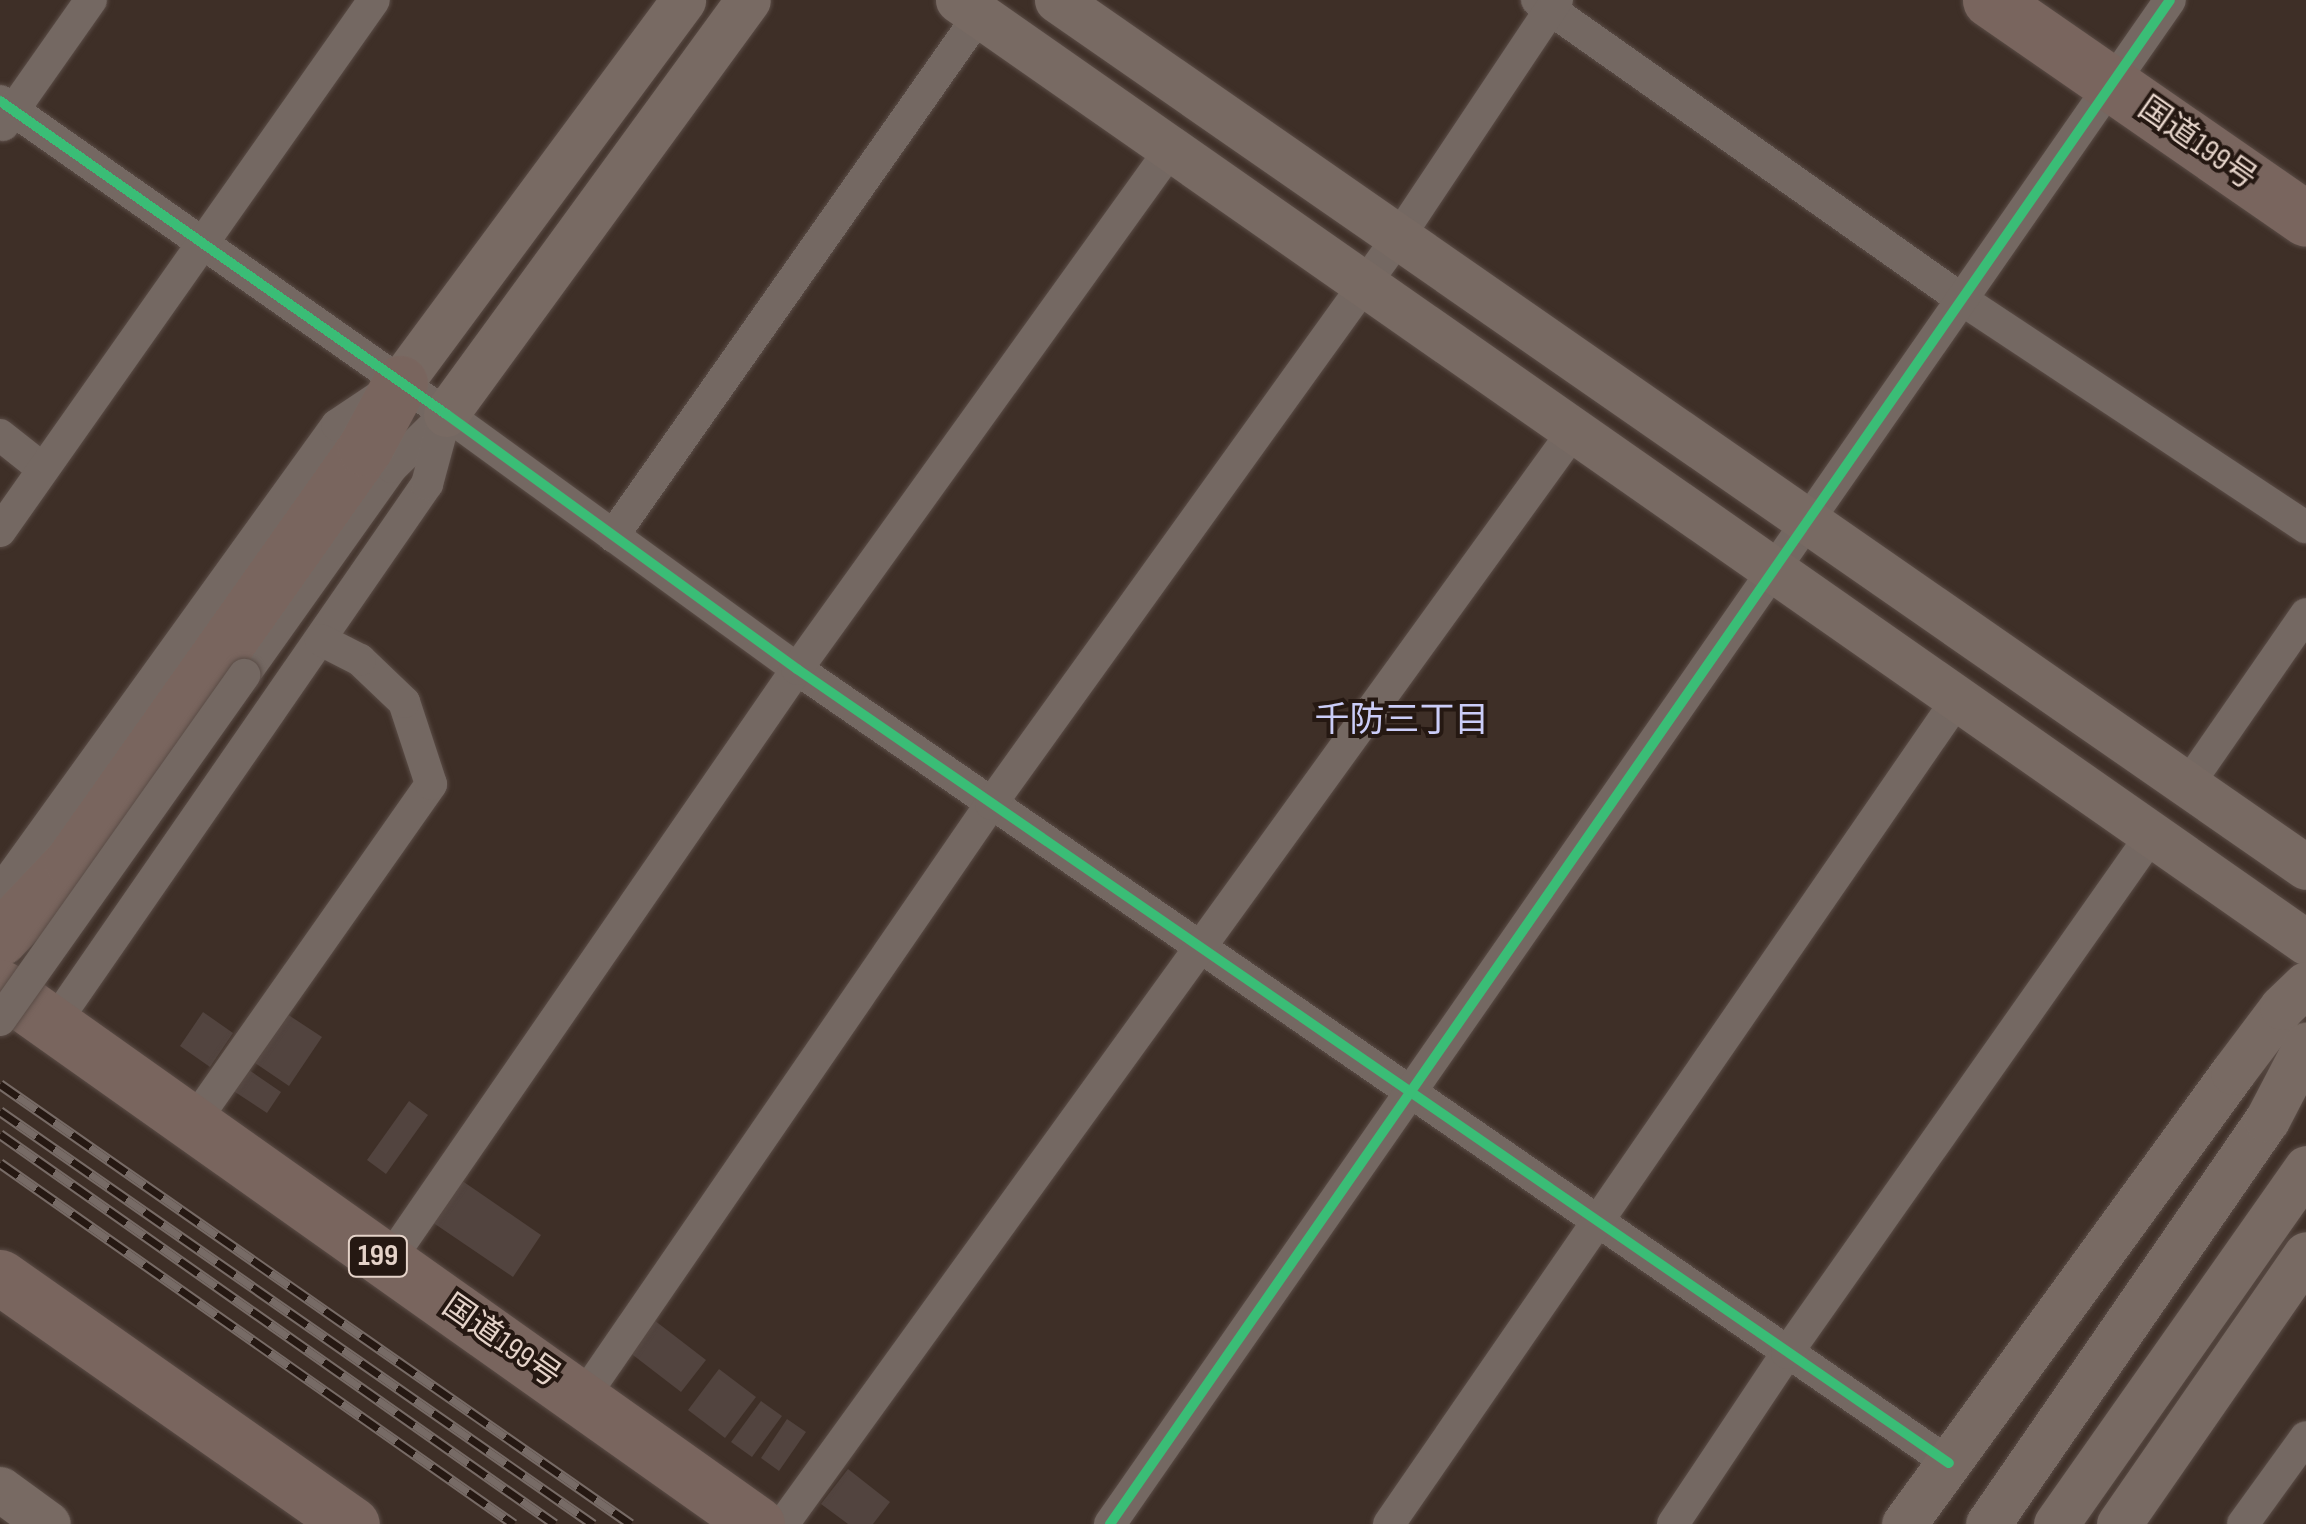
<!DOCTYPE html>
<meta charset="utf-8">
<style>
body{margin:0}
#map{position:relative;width:2306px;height:1524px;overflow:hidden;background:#3e2f27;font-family:"Sofia Sans Condensed","Noto Sans JP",sans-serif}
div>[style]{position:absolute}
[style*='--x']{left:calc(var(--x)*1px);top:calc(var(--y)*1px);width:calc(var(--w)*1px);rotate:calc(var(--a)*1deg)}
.building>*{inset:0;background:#52443f}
.roads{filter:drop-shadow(0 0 2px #5a4c46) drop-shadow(0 0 2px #5a4c46)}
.street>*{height:32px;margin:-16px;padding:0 16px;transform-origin:16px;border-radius:16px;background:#746862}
.secondary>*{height:45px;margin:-22.5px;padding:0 22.5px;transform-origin:22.5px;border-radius:22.5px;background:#786a63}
.highway>*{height:55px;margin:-27.5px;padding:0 27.5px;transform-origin:27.5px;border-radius:27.5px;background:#79655e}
.rail>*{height:11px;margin-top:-5.5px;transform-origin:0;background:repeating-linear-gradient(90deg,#251812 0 22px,#776b66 0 44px);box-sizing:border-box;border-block:2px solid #776b66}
.bridges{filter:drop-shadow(0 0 2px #5a4c46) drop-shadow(0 0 2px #5a4c46)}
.street-bridge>*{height:32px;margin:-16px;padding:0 16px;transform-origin:16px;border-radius:16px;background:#746862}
.cycleway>*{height:10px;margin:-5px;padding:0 5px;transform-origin:5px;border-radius:5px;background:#3abd76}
span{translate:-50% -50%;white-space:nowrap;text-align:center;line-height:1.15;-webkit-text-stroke:8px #251812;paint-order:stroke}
.shield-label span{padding:2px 8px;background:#251812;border:2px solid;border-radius:8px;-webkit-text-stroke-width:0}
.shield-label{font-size:30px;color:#e5d3c9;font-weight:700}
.street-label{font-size:32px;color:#e5d3c9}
.neighbourhood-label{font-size:35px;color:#cbcdf8}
</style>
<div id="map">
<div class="building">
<div style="clip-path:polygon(203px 1012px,233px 1033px,210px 1067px,180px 1046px)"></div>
<div style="clip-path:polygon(287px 1014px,322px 1037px,289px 1086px,255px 1063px)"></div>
<div style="clip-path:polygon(246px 1068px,281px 1092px,267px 1113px,232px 1090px)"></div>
<div style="clip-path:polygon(409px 1101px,428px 1115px,386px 1174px,367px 1160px)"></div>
<div style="clip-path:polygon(461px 1180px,541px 1235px,513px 1277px,432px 1222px)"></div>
<div style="clip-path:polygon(654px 1320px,706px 1360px,681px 1392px,629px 1352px)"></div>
<div style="clip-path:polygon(719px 1369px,756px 1397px,725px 1438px,688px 1410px)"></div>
<div style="clip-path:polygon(761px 1401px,782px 1416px,752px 1457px,731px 1442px)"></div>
<div style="clip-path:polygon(787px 1419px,806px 1432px,779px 1471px,761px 1458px)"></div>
<div style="clip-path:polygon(848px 1469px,890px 1502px,873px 1524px,848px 1524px,821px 1504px)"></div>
</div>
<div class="roads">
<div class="street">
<div style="--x:1537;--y:0;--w:522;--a:35.18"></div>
<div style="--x:1964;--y:301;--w:410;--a:33.5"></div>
<div style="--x:0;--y:101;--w:545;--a:35.06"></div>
<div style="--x:446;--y:414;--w:434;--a:36"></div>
<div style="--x:797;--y:669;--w:1399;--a:34.58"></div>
<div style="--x:3;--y:125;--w:153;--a:-54.9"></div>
<div style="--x:0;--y:435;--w:55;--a:38.3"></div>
<div style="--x:0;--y:531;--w:649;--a:-54.84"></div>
<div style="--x:613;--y:536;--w:638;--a:-54.89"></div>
<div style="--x:244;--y:675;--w:255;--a:-54.6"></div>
<div style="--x:392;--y:467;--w:76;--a:-44.5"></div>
<div style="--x:2187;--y:786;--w:209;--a:-55.3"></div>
<div style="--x:0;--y:892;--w:576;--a:-54.18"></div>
<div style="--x:337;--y:425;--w:61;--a:-33.7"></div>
<div style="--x:53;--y:1025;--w:658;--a:-55.34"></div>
<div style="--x:427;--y:484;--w:73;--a:-74.8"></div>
<div style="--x:193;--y:1123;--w:414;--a:-54.9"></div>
<div style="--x:431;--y:784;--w:86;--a:-108.2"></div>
<div style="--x:404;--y:702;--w:61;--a:-136.3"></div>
<div style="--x:360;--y:660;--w:44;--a:-152.9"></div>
<div style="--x:388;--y:1262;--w:720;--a:-55.41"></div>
<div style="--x:797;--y:669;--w:641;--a:-54.28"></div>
<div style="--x:582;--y:1399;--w:722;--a:-55.5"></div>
<div style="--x:991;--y:804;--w:701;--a:-54.29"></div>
<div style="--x:1400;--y:235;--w:283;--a:-56.3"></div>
<div style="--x:783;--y:1524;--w:1351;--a:-54.12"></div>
<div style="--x:1110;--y:1524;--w:1856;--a:-55.18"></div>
<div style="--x:1389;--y:1524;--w:1004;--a:-55.42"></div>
<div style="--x:1673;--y:1524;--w:206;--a:-56.3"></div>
<div style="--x:1787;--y:1353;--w:636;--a:-54.86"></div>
<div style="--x:2243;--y:1524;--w:107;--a:-54.1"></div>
</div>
<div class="secondary">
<div style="--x:958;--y:0;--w:1645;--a:34.95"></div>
<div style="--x:1057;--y:0;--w:1520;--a:34.77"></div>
<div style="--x:400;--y:383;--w:476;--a:-53.5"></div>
<div style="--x:446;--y:414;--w:512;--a:-53.89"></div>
<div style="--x:0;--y:1489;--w:59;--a:36.1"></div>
<div style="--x:1904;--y:1524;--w:559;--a:-53.95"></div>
<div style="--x:2233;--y:1072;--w:81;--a:-53"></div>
<div style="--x:2282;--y:1007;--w:33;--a:-44"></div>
<div style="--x:1988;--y:1524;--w:491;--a:-55.4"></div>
<div style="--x:2267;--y:1120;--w:85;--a:-62.5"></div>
<div style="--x:2056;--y:1524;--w:435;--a:-54.9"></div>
<div style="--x:2119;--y:1524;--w:328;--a:-55.3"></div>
</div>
<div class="highway">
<div style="--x:1990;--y:0;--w:384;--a:34.7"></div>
<div style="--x:0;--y:938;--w:105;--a:-46.5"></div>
<div style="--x:72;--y:862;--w:507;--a:-54.71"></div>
<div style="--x:365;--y:448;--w:74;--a:-61.7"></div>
<div style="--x:0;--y:987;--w:928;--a:35.35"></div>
<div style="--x:0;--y:1277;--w:430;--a:35.1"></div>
</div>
</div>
<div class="rail">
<div style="--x:0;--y:1084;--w:769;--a:34.89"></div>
<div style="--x:0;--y:1111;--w:723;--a:34.86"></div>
<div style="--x:0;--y:1134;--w:678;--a:35.1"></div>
<div style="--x:0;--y:1163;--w:628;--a:35.08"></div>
</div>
<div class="bridges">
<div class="street-bridge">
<div style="--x:0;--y:1020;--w:423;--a:-54.7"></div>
</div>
</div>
<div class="cycleway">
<div style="--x:0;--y:101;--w:545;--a:35.06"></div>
<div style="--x:446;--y:414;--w:434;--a:36"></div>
<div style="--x:797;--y:669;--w:1399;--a:34.58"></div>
<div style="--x:1110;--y:1524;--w:1856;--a:-55.18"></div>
</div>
<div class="shield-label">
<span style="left:378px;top:1256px">199</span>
</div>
<div class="street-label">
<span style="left:2197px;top:144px;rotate:35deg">国道199号</span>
<span style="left:501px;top:1342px;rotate:35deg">国道199号</span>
</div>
<div class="neighbourhood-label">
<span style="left:1402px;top:721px">千防三丁目</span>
</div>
</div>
